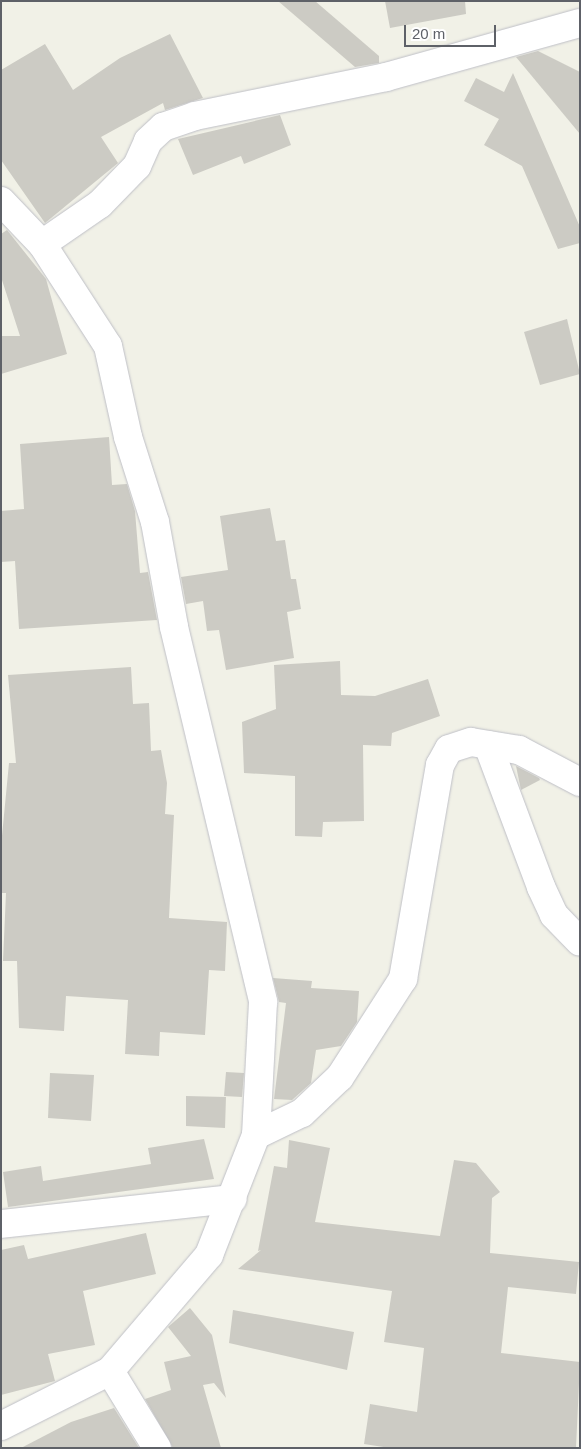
<!DOCTYPE html>
<style>
body{margin:0}
#map{position:relative;width:581px;height:1449px;overflow:hidden;background:#f1f1e7;font-family:Arial,sans-serif}
div>[style]{position:absolute}
[style*='--x']{left:calc(var(--x)*1px);top:calc(var(--y)*1px);width:calc(var(--w)*1px);rotate:calc(var(--a)*1deg)}
.building>*{inset:0;background:#cccbc4}
.roads{filter:drop-shadow(0 0 1px #bebfc6) drop-shadow(0 0 1px #bebfc6)}
.minor>*{height:28px;margin:-14px;padding:0 14px;transform-origin:14px;border-radius:14px;background:#fff}
span{translate:-50% -50%;white-space:nowrap;text-align:center;line-height:1.15;-webkit-text-stroke:4px #fff;paint-order:stroke}
.frame{position:absolute;inset:0;border:2px solid #5e6168;pointer-events:none}
.scale{position:absolute;left:404px;top:25px;width:92px;height:22px;box-sizing:border-box;border:2px solid #5e6168;border-top:0;padding-left:6px;font-size:15px;line-height:18px;white-space:nowrap;color:#5e6168;-webkit-text-stroke:4px #fff;paint-order:stroke}
</style>
<div id="map">
<div class="building">
<div style="clip-path:polygon(278px 1px,315px 1px,379px 56px,379px 63px,355px 67px)"></div>
<div style="clip-path:polygon(385px 1px,465px 1px,466px 14px,390px 28px)"></div>
<div style="clip-path:polygon(170px 34px,203px 98px,165px 110px,163px 103px,101px 137px,118px 163px,45px 223px,1px 160px,1px 70px,45px 44px,73px 90px,120px 58px)"></div>
<div style="clip-path:polygon(538px 51px,580px 72px,580px 134px,516px 57px)"></div>
<div style="clip-path:polygon(513px 73px,580px 227px,580px 243px,558px 249px,522px 166px,484px 145px,499px 119px,464px 101px,476px 78px,504px 92px)"></div>
<div style="clip-path:polygon(280px 115px,291px 145px,244px 164px,241px 156px,193px 175px,178px 139px)"></div>
<div style="clip-path:polygon(7px 230px,46px 279px,67px 354px,1px 374px,1px 336px,20px 336px,1px 277px,1px 234px)"></div>
<div style="clip-path:polygon(567px 319px,580px 374px,540px 385px,524px 332px)"></div>
<div style="clip-path:polygon(109px 437px,112px 485px,127px 484px,135px 511px,140px 573px,148px 572px,157px 620px,19px 629px,15px 561px,1px 562px,1px 511px,24px 509px,20px 444px)"></div>
<div style="clip-path:polygon(270px 508px,276px 541px,285px 540px,291px 579px,296px 579px,301px 609px,287px 612px,294px 658px,226px 670px,219px 630px,207px 631px,203px 601px,186px 604px,181px 577px,228px 570px,220px 516px)"></div>
<div style="clip-path:polygon(340px 661px,341px 695px,375px 696px,428px 679px,440px 716px,392px 733px,391px 746px,363px 745px,364px 821px,323px 822px,322px 837px,295px 836px,295px 776px,244px 773px,242px 722px,276px 709px,274px 665px)"></div>
<div style="clip-path:polygon(131px 667px,133px 704px,149px 703px,151px 751px,161px 750px,167px 783px,165px 814px,174px 815px,169px 918px,227px 922px,225px 971px,209px 970px,205px 1035px,160px 1032px,159px 1056px,125px 1054px,128px 1000px,66px 996px,64px 1031px,19px 1028px,17px 961px,3px 961px,6px 893px,1px 893px,1px 846px,9px 763px,16px 763px,8px 675px)"></div>
<div style="clip-path:polygon(516px 766px,539px 778px,540px 780px,521px 790px)"></div>
<div style="clip-path:polygon(273px 978px,312px 981px,311px 988px,359px 991px,357px 1022px,341px 1046px,316px 1050px,311px 1083px,292px 1100px,274px 1099px,286px 1003px,279px 1002px)"></div>
<div style="clip-path:polygon(226px 1072px,244px 1073px,242px 1097px,224px 1096px)"></div>
<div style="clip-path:polygon(50px 1073px,94px 1075px,91px 1121px,48px 1118px)"></div>
<div style="clip-path:polygon(186px 1096px,226px 1097px,225px 1128px,186px 1126px)"></div>
<div style="clip-path:polygon(204px 1139px,214px 1179px,8px 1207px,3px 1172px,41px 1166px,43px 1181px,151px 1164px,148px 1148px)"></div>
<div style="clip-path:polygon(289px 1140px,330px 1148px,315px 1222px,440px 1236px,454px 1160px,476px 1163px,500px 1192px,492px 1198px,490px 1253px,579px 1262px,576px 1294px,508px 1287px,501px 1353px,580px 1362px,576px 1448px,390px 1448px,364px 1444px,370px 1404px,417px 1412px,424px 1348px,384px 1342px,392px 1291px,238px 1269px,261px 1250px,258px 1251px,274px 1166px,287px 1168px)"></div>
<div style="clip-path:polygon(146px 1233px,156px 1274px,83px 1291px,95px 1345px,48px 1354px,55px 1381px,1px 1395px,1px 1250px,24px 1245px,28px 1259px)"></div>
<div style="clip-path:polygon(190px 1308px,212px 1335px,226px 1398px,214px 1383px,203px 1385px,221px 1448px,173px 1448px,145px 1399px,171px 1390px,164px 1362px,191px 1356px,168px 1327px)"></div>
<div style="clip-path:polygon(233px 1310px,354px 1332px,347px 1370px,229px 1343px)"></div>
<div style="clip-path:polygon(114px 1408px,139px 1448px,21px 1448px,71px 1422px)"></div>
</div>
<div class="roads">
<div class="minor">
<div style="--x:1;--y:201;--w:59;--a:46.4"></div>
<div style="--x:42;--y:244;--w:121;--a:57.1"></div>
<div style="--x:108;--y:346;--w:93;--a:77.6"></div>
<div style="--x:128;--y:437;--w:89;--a:72.4"></div>
<div style="--x:155;--y:522;--w:107;--a:79.7"></div>
<div style="--x:174;--y:627;--w:385;--a:76.6"></div>
<div style="--x:263;--y:1002;--w:133;--a:93"></div>
<div style="--x:256;--y:1135;--w:129;--a:111.4"></div>
<div style="--x:209;--y:1255;--w:153;--a:130.5"></div>
<div style="--x:110;--y:1371;--w:122;--a:153.2"></div>
<div style="--x:42;--y:244;--w:70;--a:-34.6"></div>
<div style="--x:100;--y:204;--w:53;--a:-45.8"></div>
<div style="--x:137;--y:166;--w:27;--a:-66"></div>
<div style="--x:148;--y:141;--w:21;--a:-43"></div>
<div style="--x:163;--y:127;--w:34;--a:-19"></div>
<div style="--x:195;--y:116;--w:195;--a:-11.5"></div>
<div style="--x:386;--y:77;--w:201;--a:-15.6"></div>
<div style="--x:488;--y:745;--w:152;--a:69.5"></div>
<div style="--x:541;--y:887;--w:31;--a:65"></div>
<div style="--x:554;--y:915;--w:37;--a:46"></div>
<div style="--x:256;--y:1135;--w:51;--a:-25.6"></div>
<div style="--x:302;--y:1113;--w:52;--a:-43.5"></div>
<div style="--x:340;--y:1077;--w:117;--a:-57.3"></div>
<div style="--x:403;--y:979;--w:217;--a:-80.2"></div>
<div style="--x:440;--y:765;--w:18;--a:-61"></div>
<div style="--x:449;--y:749;--w:23;--a:-18"></div>
<div style="--x:471;--y:742;--w:49;--a:9.5"></div>
<div style="--x:519;--y:750;--w:69;--a:27.7"></div>
<div style="--x:1;--y:1224;--w:233;--a:-6.2"></div>
<div style="--x:110;--y:1371;--w:90;--a:58.6"></div>
</div>
</div>
<div class="frame"></div>
<div class="scale">20 m</div>
</div>
